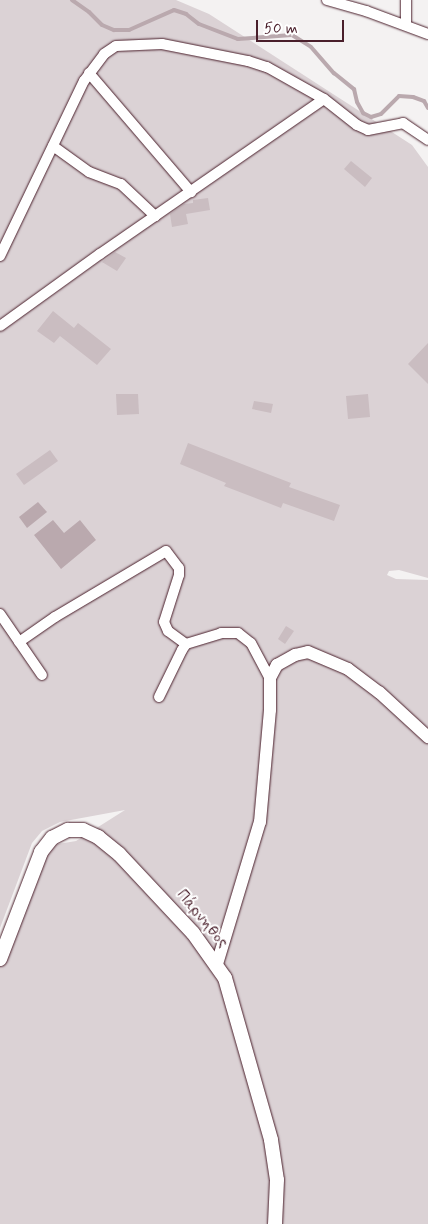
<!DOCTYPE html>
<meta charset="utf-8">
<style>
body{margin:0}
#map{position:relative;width:428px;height:1224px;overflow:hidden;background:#f4f2f2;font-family:Mynerve,sans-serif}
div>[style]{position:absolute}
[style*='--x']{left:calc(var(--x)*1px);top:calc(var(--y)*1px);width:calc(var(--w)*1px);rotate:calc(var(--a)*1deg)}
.green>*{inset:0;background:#dbd2d5}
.water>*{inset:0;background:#baa9ae}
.stream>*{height:4px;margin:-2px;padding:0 2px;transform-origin:2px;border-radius:2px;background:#baa9ae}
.building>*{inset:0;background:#cabdc1}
.roads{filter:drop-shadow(0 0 1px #4a1f2b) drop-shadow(0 0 1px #4a1f2b)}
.minor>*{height:10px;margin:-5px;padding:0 5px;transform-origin:5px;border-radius:5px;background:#fff}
.tertiary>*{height:12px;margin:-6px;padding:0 6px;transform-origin:6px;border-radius:6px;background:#fff}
.secondary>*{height:14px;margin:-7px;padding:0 7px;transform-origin:7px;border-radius:7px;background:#fff}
span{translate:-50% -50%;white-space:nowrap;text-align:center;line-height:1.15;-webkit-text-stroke:4px #fff;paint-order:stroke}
.street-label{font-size:16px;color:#4a1f2b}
.scale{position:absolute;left:256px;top:20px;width:88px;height:22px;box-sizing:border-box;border:2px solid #4a1f2b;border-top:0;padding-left:6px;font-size:15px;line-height:18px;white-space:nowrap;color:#4a1f2b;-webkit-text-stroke:4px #fff;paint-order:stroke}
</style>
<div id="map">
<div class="green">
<div style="clip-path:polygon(0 0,176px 0,209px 14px,412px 145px,428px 167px,428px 578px,399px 570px,389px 571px,387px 575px,396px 579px,428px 580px,428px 1224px,0 1224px,0 966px,46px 851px,58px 844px,76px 841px,125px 810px,60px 822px,42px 831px,32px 843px,0 928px)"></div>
</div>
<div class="water">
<div style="clip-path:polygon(38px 502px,47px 512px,27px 528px,19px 517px)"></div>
<div style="clip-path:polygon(53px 520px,64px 533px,80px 520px,96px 540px,61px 569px,34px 535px)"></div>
</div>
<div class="stream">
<div style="--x:72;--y:0;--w:21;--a:35"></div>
<div style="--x:89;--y:12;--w:18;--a:45"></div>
<div style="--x:102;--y:25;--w:13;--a:23"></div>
<div style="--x:114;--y:30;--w:15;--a:0"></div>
<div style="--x:129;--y:30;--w:49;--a:-24"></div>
<div style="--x:174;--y:10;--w:13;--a:18"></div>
<div style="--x:186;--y:14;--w:16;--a:38"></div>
<div style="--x:199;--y:24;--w:42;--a:21"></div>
<div style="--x:238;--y:39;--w:54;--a:-4.2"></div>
<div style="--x:292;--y:35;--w:22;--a:32"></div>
<div style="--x:311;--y:47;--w:35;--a:49"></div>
<div style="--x:334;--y:73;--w:26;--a:39"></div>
<div style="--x:354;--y:89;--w:13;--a:77"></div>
<div style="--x:357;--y:102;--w:13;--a:61"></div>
<div style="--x:363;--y:113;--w:9;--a:27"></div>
<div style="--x:371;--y:117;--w:10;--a:-17"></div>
<div style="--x:381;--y:114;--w:25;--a:-45"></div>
<div style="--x:399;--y:96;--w:14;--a:4"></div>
<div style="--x:413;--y:97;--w:12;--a:20"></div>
<div style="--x:424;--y:101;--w:8;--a:60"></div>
</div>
<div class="building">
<div style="clip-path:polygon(351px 161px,372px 178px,365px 187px,344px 169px)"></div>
<div style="clip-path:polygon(208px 198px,210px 210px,186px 214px,188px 224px,172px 227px,170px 214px,184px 204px,193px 203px,193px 200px)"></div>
<div style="clip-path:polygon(115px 252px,126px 258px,117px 271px,102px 262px)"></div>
<div style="clip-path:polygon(53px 311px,74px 328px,78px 323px,111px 349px,97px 365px,60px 336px,54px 343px,37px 331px)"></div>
<div style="clip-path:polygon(428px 343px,428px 384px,408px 364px)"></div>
<div style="clip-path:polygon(116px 394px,138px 394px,139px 414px,117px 415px)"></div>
<div style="clip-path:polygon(368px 394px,370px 417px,348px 419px,346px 396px)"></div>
<div style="clip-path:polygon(254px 401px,273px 404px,271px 413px,252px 409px)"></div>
<div style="clip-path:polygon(188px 443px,291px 483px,289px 487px,340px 505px,334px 521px,283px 503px,281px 508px,224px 486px,226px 483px,180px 464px)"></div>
<div style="clip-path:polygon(50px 450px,58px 461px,24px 485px,16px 474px)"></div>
<div style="clip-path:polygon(286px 626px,294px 631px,285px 644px,278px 639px)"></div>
</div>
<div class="roads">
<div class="minor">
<div style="--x:327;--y:0;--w:41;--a:15.8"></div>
<div style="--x:366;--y:11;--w:66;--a:20.4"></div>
<div style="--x:406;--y:0;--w:25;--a:90"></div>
<div style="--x:89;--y:73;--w:157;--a:49.4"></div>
<div style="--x:53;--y:146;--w:44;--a:35.8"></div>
<div style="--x:89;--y:172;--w:34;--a:21"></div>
<div style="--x:121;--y:184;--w:47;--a:43.3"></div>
<div style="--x:0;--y:256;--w:194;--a:-64.4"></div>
<div style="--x:84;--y:81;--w:34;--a:-53"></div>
<div style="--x:104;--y:54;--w:14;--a:-34"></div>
<div style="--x:116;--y:46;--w:46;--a:-2.5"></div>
<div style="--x:162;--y:44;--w:88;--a:11.2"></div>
<div style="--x:248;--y:61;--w:20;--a:18"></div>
<div style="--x:267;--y:67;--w:65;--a:29.3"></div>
<div style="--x:324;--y:99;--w:42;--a:38.2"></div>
<div style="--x:357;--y:125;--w:12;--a:24"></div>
<div style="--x:368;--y:130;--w:36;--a:-11"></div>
<div style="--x:403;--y:123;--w:30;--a:34"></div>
<div style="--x:0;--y:326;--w:123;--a:-35.8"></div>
<div style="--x:100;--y:254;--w:272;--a:-34.7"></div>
<div style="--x:0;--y:614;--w:74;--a:55.5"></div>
<div style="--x:19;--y:642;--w:44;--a:-34.8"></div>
<div style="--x:55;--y:617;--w:129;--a:-30.7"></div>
<div style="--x:166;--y:551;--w:21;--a:53"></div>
<div style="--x:179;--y:568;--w:7;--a:90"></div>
<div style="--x:179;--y:575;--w:49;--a:107.7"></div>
<div style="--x:164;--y:622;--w:10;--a:66"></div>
<div style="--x:168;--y:631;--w:22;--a:36"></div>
<div style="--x:186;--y:644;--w:37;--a:-17"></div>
<div style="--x:221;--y:633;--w:17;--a:0"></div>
<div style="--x:238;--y:633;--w:16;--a:38"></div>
<div style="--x:251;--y:643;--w:40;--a:62"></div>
<div style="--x:159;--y:697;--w:52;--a:-63.9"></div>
<div style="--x:182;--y:650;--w:7;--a:-56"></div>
</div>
<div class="tertiary">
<div style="--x:217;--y:964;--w:148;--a:-73.2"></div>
<div style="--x:260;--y:822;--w:112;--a:-84.9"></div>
<div style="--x:270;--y:710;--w:32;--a:-90"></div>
<div style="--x:270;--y:678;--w:15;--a:-62"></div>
<div style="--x:277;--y:665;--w:21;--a:-29"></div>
<div style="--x:295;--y:655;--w:13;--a:-13"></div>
<div style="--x:308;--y:652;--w:43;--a:23"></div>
<div style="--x:348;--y:669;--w:39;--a:37"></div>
<div style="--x:379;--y:692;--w:67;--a:42.6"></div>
</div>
<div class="secondary">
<div style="--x:0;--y:959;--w:115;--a:-69"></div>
<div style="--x:41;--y:852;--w:18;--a:-52"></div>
<div style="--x:52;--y:838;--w:18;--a:-27"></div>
<div style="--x:68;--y:830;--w:15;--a:0"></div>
<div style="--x:83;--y:830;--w:17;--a:25"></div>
<div style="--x:98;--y:837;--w:27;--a:39"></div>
<div style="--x:119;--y:854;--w:108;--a:46.9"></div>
<div style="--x:193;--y:933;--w:55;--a:54.6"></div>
<div style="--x:225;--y:978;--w:168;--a:74.1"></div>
<div style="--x:271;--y:1140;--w:40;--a:81.5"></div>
<div style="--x:277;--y:1180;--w:44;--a:92.6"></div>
</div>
</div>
<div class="street-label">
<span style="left:202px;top:919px;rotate:50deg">Πάρνηθος</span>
</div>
<div class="scale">50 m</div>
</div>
